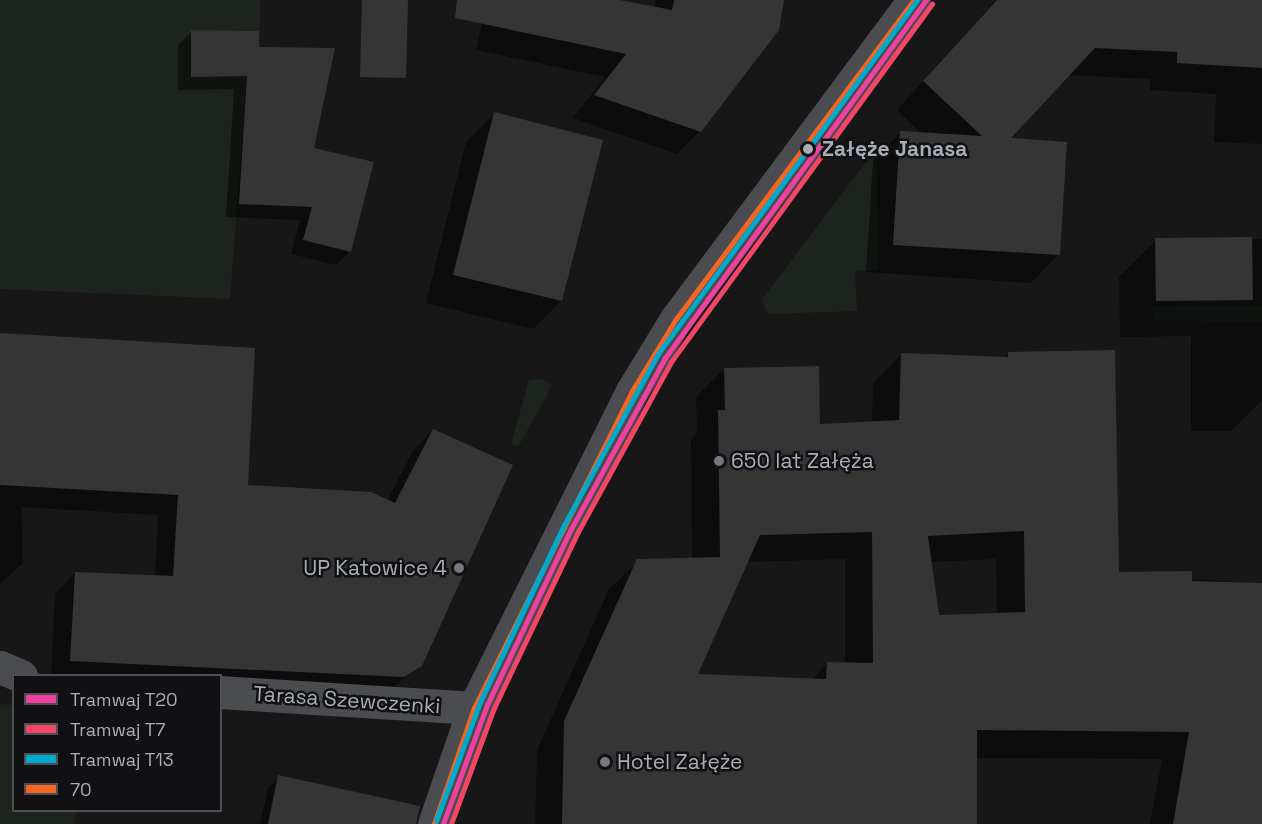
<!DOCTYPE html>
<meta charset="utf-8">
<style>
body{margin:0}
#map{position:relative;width:1262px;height:824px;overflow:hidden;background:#171717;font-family:"Space Grotesk",sans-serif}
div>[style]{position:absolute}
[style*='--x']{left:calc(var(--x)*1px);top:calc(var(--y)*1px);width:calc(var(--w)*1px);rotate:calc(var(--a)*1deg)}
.green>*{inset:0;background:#1d241e}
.shadow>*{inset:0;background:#0007}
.building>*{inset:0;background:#353536}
.minor>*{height:33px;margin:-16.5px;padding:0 16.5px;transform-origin:16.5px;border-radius:16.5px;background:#4b4c50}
.tertiary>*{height:33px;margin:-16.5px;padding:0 16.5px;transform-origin:16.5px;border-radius:16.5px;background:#4b4c50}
.bus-1>*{height:4.5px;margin:-2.25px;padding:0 2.25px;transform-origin:2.25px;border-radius:2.25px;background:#f26522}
.tram-1>*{height:4.5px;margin:-2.25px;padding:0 2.25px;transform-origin:2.25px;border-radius:2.25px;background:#f240a1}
.tram-2>*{height:4.5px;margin:-2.25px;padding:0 2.25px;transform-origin:2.25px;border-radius:2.25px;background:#f34667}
.tram-3>*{height:4.5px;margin:-2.25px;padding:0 2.25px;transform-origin:2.25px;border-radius:2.25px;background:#00a9ce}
.dots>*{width:16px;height:16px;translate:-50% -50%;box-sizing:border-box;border:3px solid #111113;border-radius:50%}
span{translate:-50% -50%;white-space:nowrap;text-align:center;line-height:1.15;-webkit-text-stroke:5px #111113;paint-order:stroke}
.stop-label{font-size:21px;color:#a8adb8;font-weight:700}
.left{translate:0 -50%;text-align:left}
.poi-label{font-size:21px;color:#a8adb8}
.right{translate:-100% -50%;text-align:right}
.street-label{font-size:21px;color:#a8adb8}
.legend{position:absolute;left:12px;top:674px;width:210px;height:138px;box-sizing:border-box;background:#111113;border:2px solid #4d4f55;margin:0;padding:8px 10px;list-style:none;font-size:18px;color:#a8adb8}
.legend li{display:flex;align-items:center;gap:12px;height:30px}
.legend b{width:30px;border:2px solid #4d4f55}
</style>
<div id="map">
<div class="green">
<div style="clip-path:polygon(0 0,260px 0,259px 76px,247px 77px,230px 299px,0 289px)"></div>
<div style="clip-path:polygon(876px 149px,879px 270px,855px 271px,857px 311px,768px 314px,762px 299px)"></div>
<div style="clip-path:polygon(1262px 305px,1262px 322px,1153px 320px,1152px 307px)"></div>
<div style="clip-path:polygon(543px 379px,552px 386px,518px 447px,511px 444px,529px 380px)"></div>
<div style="clip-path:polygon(0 704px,13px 705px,14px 810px,77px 811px,74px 824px,0 824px)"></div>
</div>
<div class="shadow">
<div style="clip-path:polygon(487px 0,612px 0,654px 8px,656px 0,783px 0,700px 131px,677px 154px,573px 118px,605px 77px,476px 50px)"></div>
<div style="clip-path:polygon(996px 0,1262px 0,1262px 144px,1214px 142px,1216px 94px,1150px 90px,1150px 79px,1068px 75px,1008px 139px,1058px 255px,1031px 283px,866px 272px,873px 160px,901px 132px,922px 134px,897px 110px)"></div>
<div style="clip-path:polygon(191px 32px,258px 48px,312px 149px,350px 251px,336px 265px,291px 254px,300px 220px,226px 217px,234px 89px,178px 90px,178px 45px)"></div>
<div style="clip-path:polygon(494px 114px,561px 301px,533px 329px,426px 303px,466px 142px)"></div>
<div style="clip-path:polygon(1262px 239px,1262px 400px,1231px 431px,1191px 431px,1191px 336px,1120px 337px,1119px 277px,1156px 240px)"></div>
<div style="clip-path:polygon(0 334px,246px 487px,387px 501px,413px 451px,433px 430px,421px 665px,382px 696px,220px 689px,220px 676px,51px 676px,55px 594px,75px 573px,155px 577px,158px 515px,21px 507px,23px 563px,0 584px)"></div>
<div style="clip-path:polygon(evenodd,1009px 353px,1118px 574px,1262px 584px,1260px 824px,1150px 824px,1162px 759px,976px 758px,976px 824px,535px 824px,537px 750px,609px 589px,638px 561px,692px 560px,691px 440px,697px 434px,696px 397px,724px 369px,818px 426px,872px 423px,873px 383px,901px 355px,1003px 358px,1009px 353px,845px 559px,845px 664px,827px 664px,811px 680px,696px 676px,746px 562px,845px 559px,1009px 353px,996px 559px,997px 614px,937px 616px,930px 562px,996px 559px)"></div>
<div style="clip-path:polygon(279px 777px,367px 824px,260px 824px,268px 788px)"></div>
</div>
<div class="building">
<div style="clip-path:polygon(362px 0,408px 0,406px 78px,360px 77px)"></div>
<div style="clip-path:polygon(457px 0,620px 0,672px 10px,674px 0,784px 0,779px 30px,701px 132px,594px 95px,626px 54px,455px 18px)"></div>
<div style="clip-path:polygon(997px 0,1262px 0,1262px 68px,1177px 63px,1177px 52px,1095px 48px,1011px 138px,1067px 142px,1060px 255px,893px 245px,900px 131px,982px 136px,923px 81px)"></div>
<div style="clip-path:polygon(191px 30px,259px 31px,259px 47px,335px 48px,314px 148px,374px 162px,351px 252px,303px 240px,312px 207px,239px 204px,247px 76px,191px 77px)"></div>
<div style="clip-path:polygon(494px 112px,603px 140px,562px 301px,453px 275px)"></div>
<div style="clip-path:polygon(1252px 237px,1253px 300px,1156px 301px,1155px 238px)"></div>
<div style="clip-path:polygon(0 333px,255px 348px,248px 485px,371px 492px,395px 503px,433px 429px,513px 465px,422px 666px,404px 677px,70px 661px,75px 572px,173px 576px,178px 495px,0 485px)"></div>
<div style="clip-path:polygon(evenodd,1115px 350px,1119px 572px,1192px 571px,1192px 581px,1262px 583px,1262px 824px,1173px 824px,1189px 732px,977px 730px,977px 824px,562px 824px,564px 721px,637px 559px,720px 557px,718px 410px,725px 410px,724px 368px,819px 366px,820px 424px,899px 420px,901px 353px,1008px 357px,1008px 352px,1115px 350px,1024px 531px,1025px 612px,939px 615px,928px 536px,1024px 531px,1115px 350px,872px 532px,873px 663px,827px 662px,826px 679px,698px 674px,760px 535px,872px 532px)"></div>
<div style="clip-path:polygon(278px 775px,420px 806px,416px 824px,268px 824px)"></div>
</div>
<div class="minor">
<div style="--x:0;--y:667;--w:23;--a:23"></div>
<div style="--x:220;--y:692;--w:255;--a:3.6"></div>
</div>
<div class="tertiary">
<div style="--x:434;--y:824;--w:123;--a:-71"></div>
<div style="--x:474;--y:708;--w:354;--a:-63.5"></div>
<div style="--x:632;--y:391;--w:84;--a:-58.6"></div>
<div style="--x:676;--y:319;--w:398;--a:-53.3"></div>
</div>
<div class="bus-1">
<div style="--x:434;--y:824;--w:123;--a:-71"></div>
<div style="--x:474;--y:708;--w:354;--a:-63.5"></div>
<div style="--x:632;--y:391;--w:84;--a:-58.6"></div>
<div style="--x:676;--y:319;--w:398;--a:-53.3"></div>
</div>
<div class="tram-1">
<div style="--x:443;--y:824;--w:127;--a:-69.7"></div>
<div style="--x:487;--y:705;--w:195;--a:-64.5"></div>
<div style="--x:571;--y:529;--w:195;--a:-61.2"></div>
<div style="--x:665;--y:358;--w:443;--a:-53.9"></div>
</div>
<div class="tram-2">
<div style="--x:451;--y:824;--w:124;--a:-69.7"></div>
<div style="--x:494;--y:708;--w:195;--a:-64.5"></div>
<div style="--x:578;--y:532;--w:194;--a:-61.3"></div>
<div style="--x:671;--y:362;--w:443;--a:-53.9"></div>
</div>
<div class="tram-3">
<div style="--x:436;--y:821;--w:127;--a:-69.7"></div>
<div style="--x:480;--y:702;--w:196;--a:-64.6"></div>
<div style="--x:564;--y:525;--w:195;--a:-61.2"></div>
<div style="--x:658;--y:354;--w:439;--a:-53.8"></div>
</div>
<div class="dots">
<div style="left:808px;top:149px;background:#a8adb8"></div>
<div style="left:719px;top:461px;background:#757880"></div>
<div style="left:459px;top:568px;background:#757880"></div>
<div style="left:605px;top:762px;background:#757880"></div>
</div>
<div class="stop-label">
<span class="left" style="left:822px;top:149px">Załęże Janasa</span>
</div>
<div class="poi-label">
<span class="left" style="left:731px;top:461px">650 lat Załęża</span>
<span class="right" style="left:447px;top:568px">UP Katowice 4</span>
<span class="left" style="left:617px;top:762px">Hotel Załęże</span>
</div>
<div class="street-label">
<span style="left:347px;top:700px;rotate:4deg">Tarasa Szewczenki</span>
</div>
<ul class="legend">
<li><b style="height:8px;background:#f240a1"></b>Tramwaj T20</li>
<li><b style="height:8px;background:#f34667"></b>Tramwaj T7</li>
<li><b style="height:8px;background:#00a9ce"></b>Tramwaj T13</li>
<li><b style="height:8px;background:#f26522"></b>70</li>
</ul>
</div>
